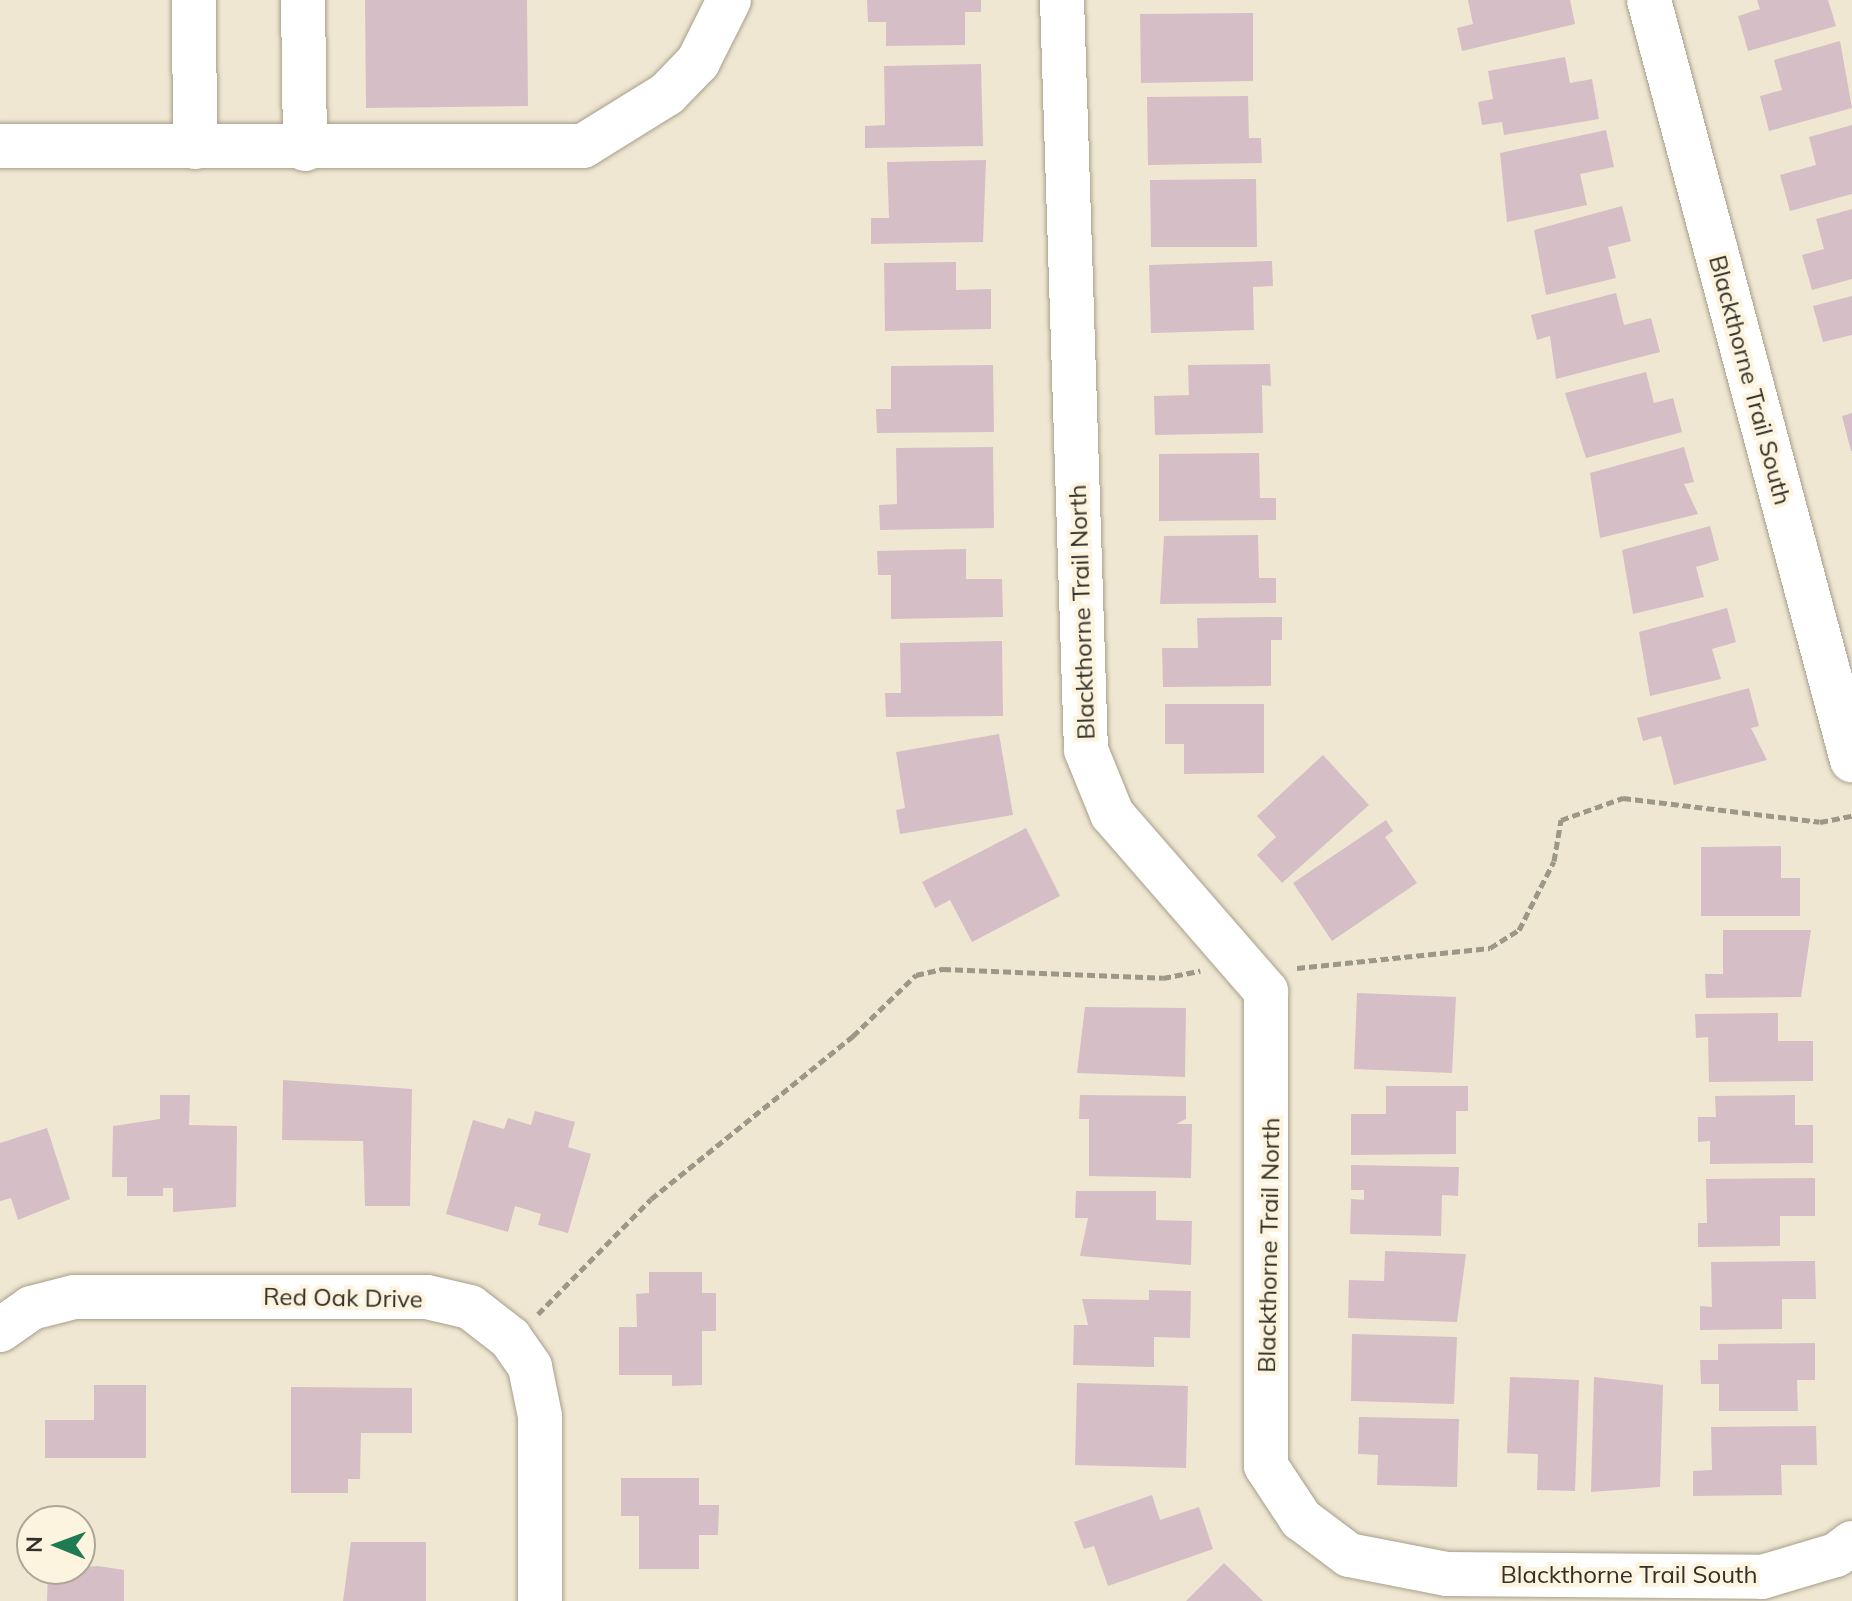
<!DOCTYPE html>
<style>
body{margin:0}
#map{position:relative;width:1852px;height:1601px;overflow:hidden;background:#efe7d2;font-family:Mulish,sans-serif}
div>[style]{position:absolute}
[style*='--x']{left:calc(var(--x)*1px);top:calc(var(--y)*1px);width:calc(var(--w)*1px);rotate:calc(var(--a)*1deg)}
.building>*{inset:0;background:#d6bec6}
.path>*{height:5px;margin-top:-2.5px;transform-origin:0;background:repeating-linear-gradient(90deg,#9d9788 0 8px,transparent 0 12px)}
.roads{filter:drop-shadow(0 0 2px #a79f8b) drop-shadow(0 0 2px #a79f8b)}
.minor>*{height:44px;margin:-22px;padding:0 22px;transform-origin:22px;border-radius:22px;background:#fff}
span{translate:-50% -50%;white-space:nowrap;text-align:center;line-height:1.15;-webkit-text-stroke:8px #fdf4df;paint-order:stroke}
.street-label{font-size:24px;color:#343028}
.north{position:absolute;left:16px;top:1505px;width:80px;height:80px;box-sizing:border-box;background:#fdf4df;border:2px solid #ada696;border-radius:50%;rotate:271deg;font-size:22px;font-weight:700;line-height:32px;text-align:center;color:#343028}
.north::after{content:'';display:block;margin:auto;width:28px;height:36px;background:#1f7c52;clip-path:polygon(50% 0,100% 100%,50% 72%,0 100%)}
</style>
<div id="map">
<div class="building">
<div style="clip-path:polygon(365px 0,527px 0,528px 106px,366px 108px)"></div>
<div style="clip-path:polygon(867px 0,981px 0,981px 12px,965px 12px,965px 45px,886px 46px,886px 22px,868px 22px)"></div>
<div style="clip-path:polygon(1468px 0,1570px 0,1575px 24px,1462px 51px,1457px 28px,1473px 24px)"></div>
<div style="clip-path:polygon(1757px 0,1828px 0,1836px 26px,1748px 51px,1738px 16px,1760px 9px)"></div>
<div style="clip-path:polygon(1253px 13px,1253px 81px,1141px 83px,1140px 14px)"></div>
<div style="clip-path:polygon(1840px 41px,1852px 108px,1769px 131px,1760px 96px,1782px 90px,1774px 60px)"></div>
<div style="clip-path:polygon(1565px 57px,1570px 83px,1592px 79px,1599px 119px,1504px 135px,1502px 122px,1482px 125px,1478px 102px,1493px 99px,1488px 71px)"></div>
<div style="clip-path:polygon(981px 64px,983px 146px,865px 148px,865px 126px,885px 125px,884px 66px)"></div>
<div style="clip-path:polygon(1248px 96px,1249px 138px,1261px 138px,1262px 163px,1148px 165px,1147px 97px)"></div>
<div style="clip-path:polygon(1852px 125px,1852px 194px,1790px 211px,1780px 175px,1816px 165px,1809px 137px)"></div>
<div style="clip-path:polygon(1606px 130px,1614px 167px,1580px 174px,1587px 205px,1507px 222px,1500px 153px)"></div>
<div style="clip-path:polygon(986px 160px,983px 242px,871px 244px,871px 218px,889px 218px,887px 162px)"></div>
<div style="clip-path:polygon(1256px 179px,1257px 247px,1151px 247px,1150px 180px)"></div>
<div style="clip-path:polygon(1622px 206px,1631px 241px,1608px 247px,1616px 278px,1546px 295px,1534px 230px)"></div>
<div style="clip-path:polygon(1852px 209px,1852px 279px,1812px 290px,1802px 255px,1824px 249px,1816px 219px)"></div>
<div style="clip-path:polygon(1272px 261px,1273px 286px,1253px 287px,1254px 330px,1151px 333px,1149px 265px)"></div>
<div style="clip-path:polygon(956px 262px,956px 290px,991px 289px,991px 329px,885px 331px,884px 263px)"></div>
<div style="clip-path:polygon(1616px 293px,1624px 325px,1651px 318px,1660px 352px,1556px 379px,1550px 336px,1537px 340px,1531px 315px)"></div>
<div style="clip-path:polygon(1852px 296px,1852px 335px,1823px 342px,1813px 306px)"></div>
<div style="clip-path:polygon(1270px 364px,1271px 386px,1262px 385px,1263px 433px,1155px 435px,1154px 396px,1189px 395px,1188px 365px)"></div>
<div style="clip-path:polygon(993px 365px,994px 432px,877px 433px,876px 409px,891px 409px,891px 366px)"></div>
<div style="clip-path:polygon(1646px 372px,1654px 403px,1673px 398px,1682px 432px,1586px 458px,1565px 393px)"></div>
<div style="clip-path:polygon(1852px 413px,1852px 451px,1851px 451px,1842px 416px)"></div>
<div style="clip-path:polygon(993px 447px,994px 528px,880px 530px,879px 505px,897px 504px,896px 448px)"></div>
<div style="clip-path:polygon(1684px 447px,1694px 482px,1684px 484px,1698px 514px,1600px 538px,1590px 473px)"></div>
<div style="clip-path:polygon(1259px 453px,1260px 498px,1276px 498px,1276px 520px,1159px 521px,1159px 454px)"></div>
<div style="clip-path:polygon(1710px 526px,1719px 560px,1696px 567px,1704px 597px,1633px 614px,1622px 550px)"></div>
<div style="clip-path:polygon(1258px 535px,1259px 578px,1276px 578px,1276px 603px,1160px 604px,1164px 536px)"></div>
<div style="clip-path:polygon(966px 549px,966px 579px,1002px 579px,1003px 617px,891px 619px,891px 575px,878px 575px,877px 551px)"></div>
<div style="clip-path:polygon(1727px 608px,1736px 642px,1712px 649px,1721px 679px,1650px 696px,1639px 632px)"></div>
<div style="clip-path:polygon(1282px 617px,1282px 640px,1271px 640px,1271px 686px,1163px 687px,1162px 648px,1198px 648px,1197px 618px)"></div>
<div style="clip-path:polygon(1002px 641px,1003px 716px,886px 717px,885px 693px,901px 693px,900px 643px)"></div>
<div style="clip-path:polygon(1749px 688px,1759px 726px,1751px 728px,1767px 760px,1674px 785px,1661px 736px,1643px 741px,1637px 718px)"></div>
<div style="clip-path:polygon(1165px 704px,1264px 704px,1264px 773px,1184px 774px,1184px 744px,1165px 744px)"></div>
<div style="clip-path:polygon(999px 734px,1013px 815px,900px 834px,896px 810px,905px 808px,896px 752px)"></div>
<div style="clip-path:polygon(1323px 755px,1369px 805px,1282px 883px,1257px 855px,1276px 837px,1257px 816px)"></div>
<div style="clip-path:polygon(1386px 820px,1393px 831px,1385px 837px,1417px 883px,1332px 941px,1293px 883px)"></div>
<div style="clip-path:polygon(1026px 828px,1060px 896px,972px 942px,950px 900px,935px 908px,922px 882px)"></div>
<div style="clip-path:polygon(1781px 846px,1781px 878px,1800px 878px,1800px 916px,1701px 916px,1701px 847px)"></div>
<div style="clip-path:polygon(1723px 930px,1811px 930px,1801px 997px,1706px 998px,1705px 974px,1723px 974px)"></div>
<div style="clip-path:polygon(1357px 993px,1456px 997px,1452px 1073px,1354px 1069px)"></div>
<div style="clip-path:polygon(1085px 1007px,1186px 1008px,1185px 1077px,1077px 1073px)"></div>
<div style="clip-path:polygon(1778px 1013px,1778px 1041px,1813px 1041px,1813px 1081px,1709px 1082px,1708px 1037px,1696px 1038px,1695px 1014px)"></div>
<div style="clip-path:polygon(283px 1080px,412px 1089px,410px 1206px,365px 1206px,363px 1141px,282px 1140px)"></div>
<div style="clip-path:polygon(1386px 1086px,1468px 1086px,1468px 1111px,1456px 1111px,1456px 1154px,1351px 1155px,1351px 1114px,1386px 1114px)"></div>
<div style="clip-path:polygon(160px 1095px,190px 1095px,189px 1125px,237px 1126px,236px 1207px,173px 1212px,173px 1188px,163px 1188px,163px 1196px,127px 1196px,127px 1177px,112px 1177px,113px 1126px,160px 1119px)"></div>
<div style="clip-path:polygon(1080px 1095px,1186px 1096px,1186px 1119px,1176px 1124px,1192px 1124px,1191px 1178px,1089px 1176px,1089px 1119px,1079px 1119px)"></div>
<div style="clip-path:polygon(1795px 1095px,1795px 1125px,1813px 1125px,1813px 1163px,1710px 1164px,1710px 1141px,1698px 1142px,1698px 1117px,1716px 1117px,1715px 1096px)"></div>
<div style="clip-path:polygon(535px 1111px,575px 1122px,568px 1147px,591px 1154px,568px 1233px,538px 1225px,541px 1214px,515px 1206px,508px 1232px,446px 1214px,473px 1120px,504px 1129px,508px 1118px,531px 1125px)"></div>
<div style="clip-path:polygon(47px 1128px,70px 1199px,18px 1220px,11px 1198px,0 1201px,0 1143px)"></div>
<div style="clip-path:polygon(1351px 1165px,1459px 1167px,1458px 1196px,1442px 1195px,1441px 1236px,1350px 1234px,1351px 1199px,1364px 1200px,1364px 1190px,1351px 1190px)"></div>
<div style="clip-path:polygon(1815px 1178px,1815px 1216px,1780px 1216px,1780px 1246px,1698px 1247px,1698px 1223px,1707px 1223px,1706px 1179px)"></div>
<div style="clip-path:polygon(1076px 1191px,1156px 1191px,1156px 1220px,1192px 1221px,1191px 1265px,1080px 1256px,1088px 1218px,1075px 1218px)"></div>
<div style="clip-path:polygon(1385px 1251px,1466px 1254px,1457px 1322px,1348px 1318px,1349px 1280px,1384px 1281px)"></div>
<div style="clip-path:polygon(1815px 1261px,1816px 1299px,1782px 1299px,1782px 1329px,1700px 1330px,1700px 1306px,1712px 1307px,1711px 1262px)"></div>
<div style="clip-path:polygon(649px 1272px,702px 1272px,702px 1293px,716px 1293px,716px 1331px,702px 1331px,702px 1385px,672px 1386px,672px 1375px,619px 1375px,619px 1327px,637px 1327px,636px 1294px,649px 1293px)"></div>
<div style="clip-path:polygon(1149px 1290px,1191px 1291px,1190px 1338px,1154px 1337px,1154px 1367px,1073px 1365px,1074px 1325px,1088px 1325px,1082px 1299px,1149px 1300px)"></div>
<div style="clip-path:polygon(1352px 1334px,1457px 1337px,1454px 1404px,1351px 1401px)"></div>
<div style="clip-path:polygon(1815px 1343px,1815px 1380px,1797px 1380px,1798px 1411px,1719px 1411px,1719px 1384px,1701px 1384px,1700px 1360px,1718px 1360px,1718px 1344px)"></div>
<div style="clip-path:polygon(1510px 1377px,1579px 1380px,1575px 1491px,1537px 1490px,1538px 1454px,1507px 1453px)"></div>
<div style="clip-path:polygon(1594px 1377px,1663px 1385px,1660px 1487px,1591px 1492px)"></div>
<div style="clip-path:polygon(1077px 1383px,1188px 1386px,1186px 1468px,1075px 1465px)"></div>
<div style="clip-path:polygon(94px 1385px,146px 1385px,146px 1458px,45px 1458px,45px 1420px,94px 1420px)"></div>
<div style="clip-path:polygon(291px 1387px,412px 1388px,412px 1433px,361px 1433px,360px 1479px,348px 1479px,348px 1493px,291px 1493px)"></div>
<div style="clip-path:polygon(1359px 1417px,1459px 1419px,1457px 1487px,1377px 1485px,1378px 1455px,1358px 1454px)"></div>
<div style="clip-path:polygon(1816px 1426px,1817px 1465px,1781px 1465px,1782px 1495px,1693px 1496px,1693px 1471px,1712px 1470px,1711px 1427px)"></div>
<div style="clip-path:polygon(621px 1478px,699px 1478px,699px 1505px,719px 1505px,718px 1535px,699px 1535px,699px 1569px,639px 1569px,639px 1516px,621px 1516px)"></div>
<div style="clip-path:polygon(1152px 1495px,1160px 1520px,1199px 1507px,1213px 1549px,1108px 1586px,1094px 1546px,1084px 1549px,1074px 1522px)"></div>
<div style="clip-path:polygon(351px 1542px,426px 1542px,426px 1601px,343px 1601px)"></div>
<div style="clip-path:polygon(1224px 1563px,1263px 1601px,1186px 1601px)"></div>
<div style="clip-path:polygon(98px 1566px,124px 1570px,124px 1601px,47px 1601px,48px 1569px)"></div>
</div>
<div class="path">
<div style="--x:1297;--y:968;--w:194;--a:-5.9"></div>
<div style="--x:1490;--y:948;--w:34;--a:-32"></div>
<div style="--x:1519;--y:930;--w:77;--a:-63.1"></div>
<div style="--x:1554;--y:861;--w:42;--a:-80.3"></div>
<div style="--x:1561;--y:820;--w:66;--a:-19.5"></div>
<div style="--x:1623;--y:798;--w:198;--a:6.9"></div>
<div style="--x:1820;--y:822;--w:33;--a:-11"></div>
<div style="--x:538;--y:1314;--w:161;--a:-45.5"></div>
<div style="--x:651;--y:1199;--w:260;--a:-38.9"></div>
<div style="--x:853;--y:1036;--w:88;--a:-44.1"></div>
<div style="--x:916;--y:975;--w:28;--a:-13"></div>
<div style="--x:943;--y:969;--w:220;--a:2.3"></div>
<div style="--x:1163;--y:978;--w:38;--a:-11"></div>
</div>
<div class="roads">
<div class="minor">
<div style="--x:194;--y:0;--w:147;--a:89.6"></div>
<div style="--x:303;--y:0;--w:149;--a:89.2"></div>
<div style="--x:1062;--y:0;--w:750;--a:88.17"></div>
<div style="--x:1086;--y:750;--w:69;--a:67.9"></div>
<div style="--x:1112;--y:814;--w:235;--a:49"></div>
<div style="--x:1266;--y:991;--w:475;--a:90"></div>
<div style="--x:1266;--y:1466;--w:64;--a:56.6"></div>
<div style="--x:1301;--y:1519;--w:60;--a:36.9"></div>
<div style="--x:1349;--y:1555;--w:100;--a:11"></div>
<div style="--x:1447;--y:1574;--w:315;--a:0.5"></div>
<div style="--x:1762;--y:1577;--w:77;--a:-16.6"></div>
<div style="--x:1836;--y:1555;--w:20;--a:-37"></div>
<div style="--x:1649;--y:0;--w:787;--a:75.05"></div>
<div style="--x:0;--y:146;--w:583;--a:0"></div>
<div style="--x:583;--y:146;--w:99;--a:-31.8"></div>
<div style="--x:667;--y:94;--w:45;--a:-45.9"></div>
<div style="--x:698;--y:62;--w:69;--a:-63.4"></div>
<div style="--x:0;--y:1330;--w:38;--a:-35"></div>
<div style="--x:31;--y:1308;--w:44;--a:-14.3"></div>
<div style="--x:74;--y:1297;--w:353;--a:0"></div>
<div style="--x:427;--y:1297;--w:44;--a:13.1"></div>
<div style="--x:470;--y:1307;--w:51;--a:37.8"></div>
<div style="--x:510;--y:1338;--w:35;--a:55"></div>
<div style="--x:530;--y:1367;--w:50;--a:78.5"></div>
<div style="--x:540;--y:1416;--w:185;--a:90"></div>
</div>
</div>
<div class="street-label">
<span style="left:1750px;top:380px;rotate:75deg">Blackthorne Trail South</span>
<span style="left:1082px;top:612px;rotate:-92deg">Blackthorne Trail North</span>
<span style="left:1269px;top:1245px;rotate:-89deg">Blackthorne Trail North</span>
<span style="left:343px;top:1298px;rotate:1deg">Red Oak Drive</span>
<span style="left:1629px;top:1575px">Blackthorne Trail South</span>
</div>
<div class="north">N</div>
</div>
